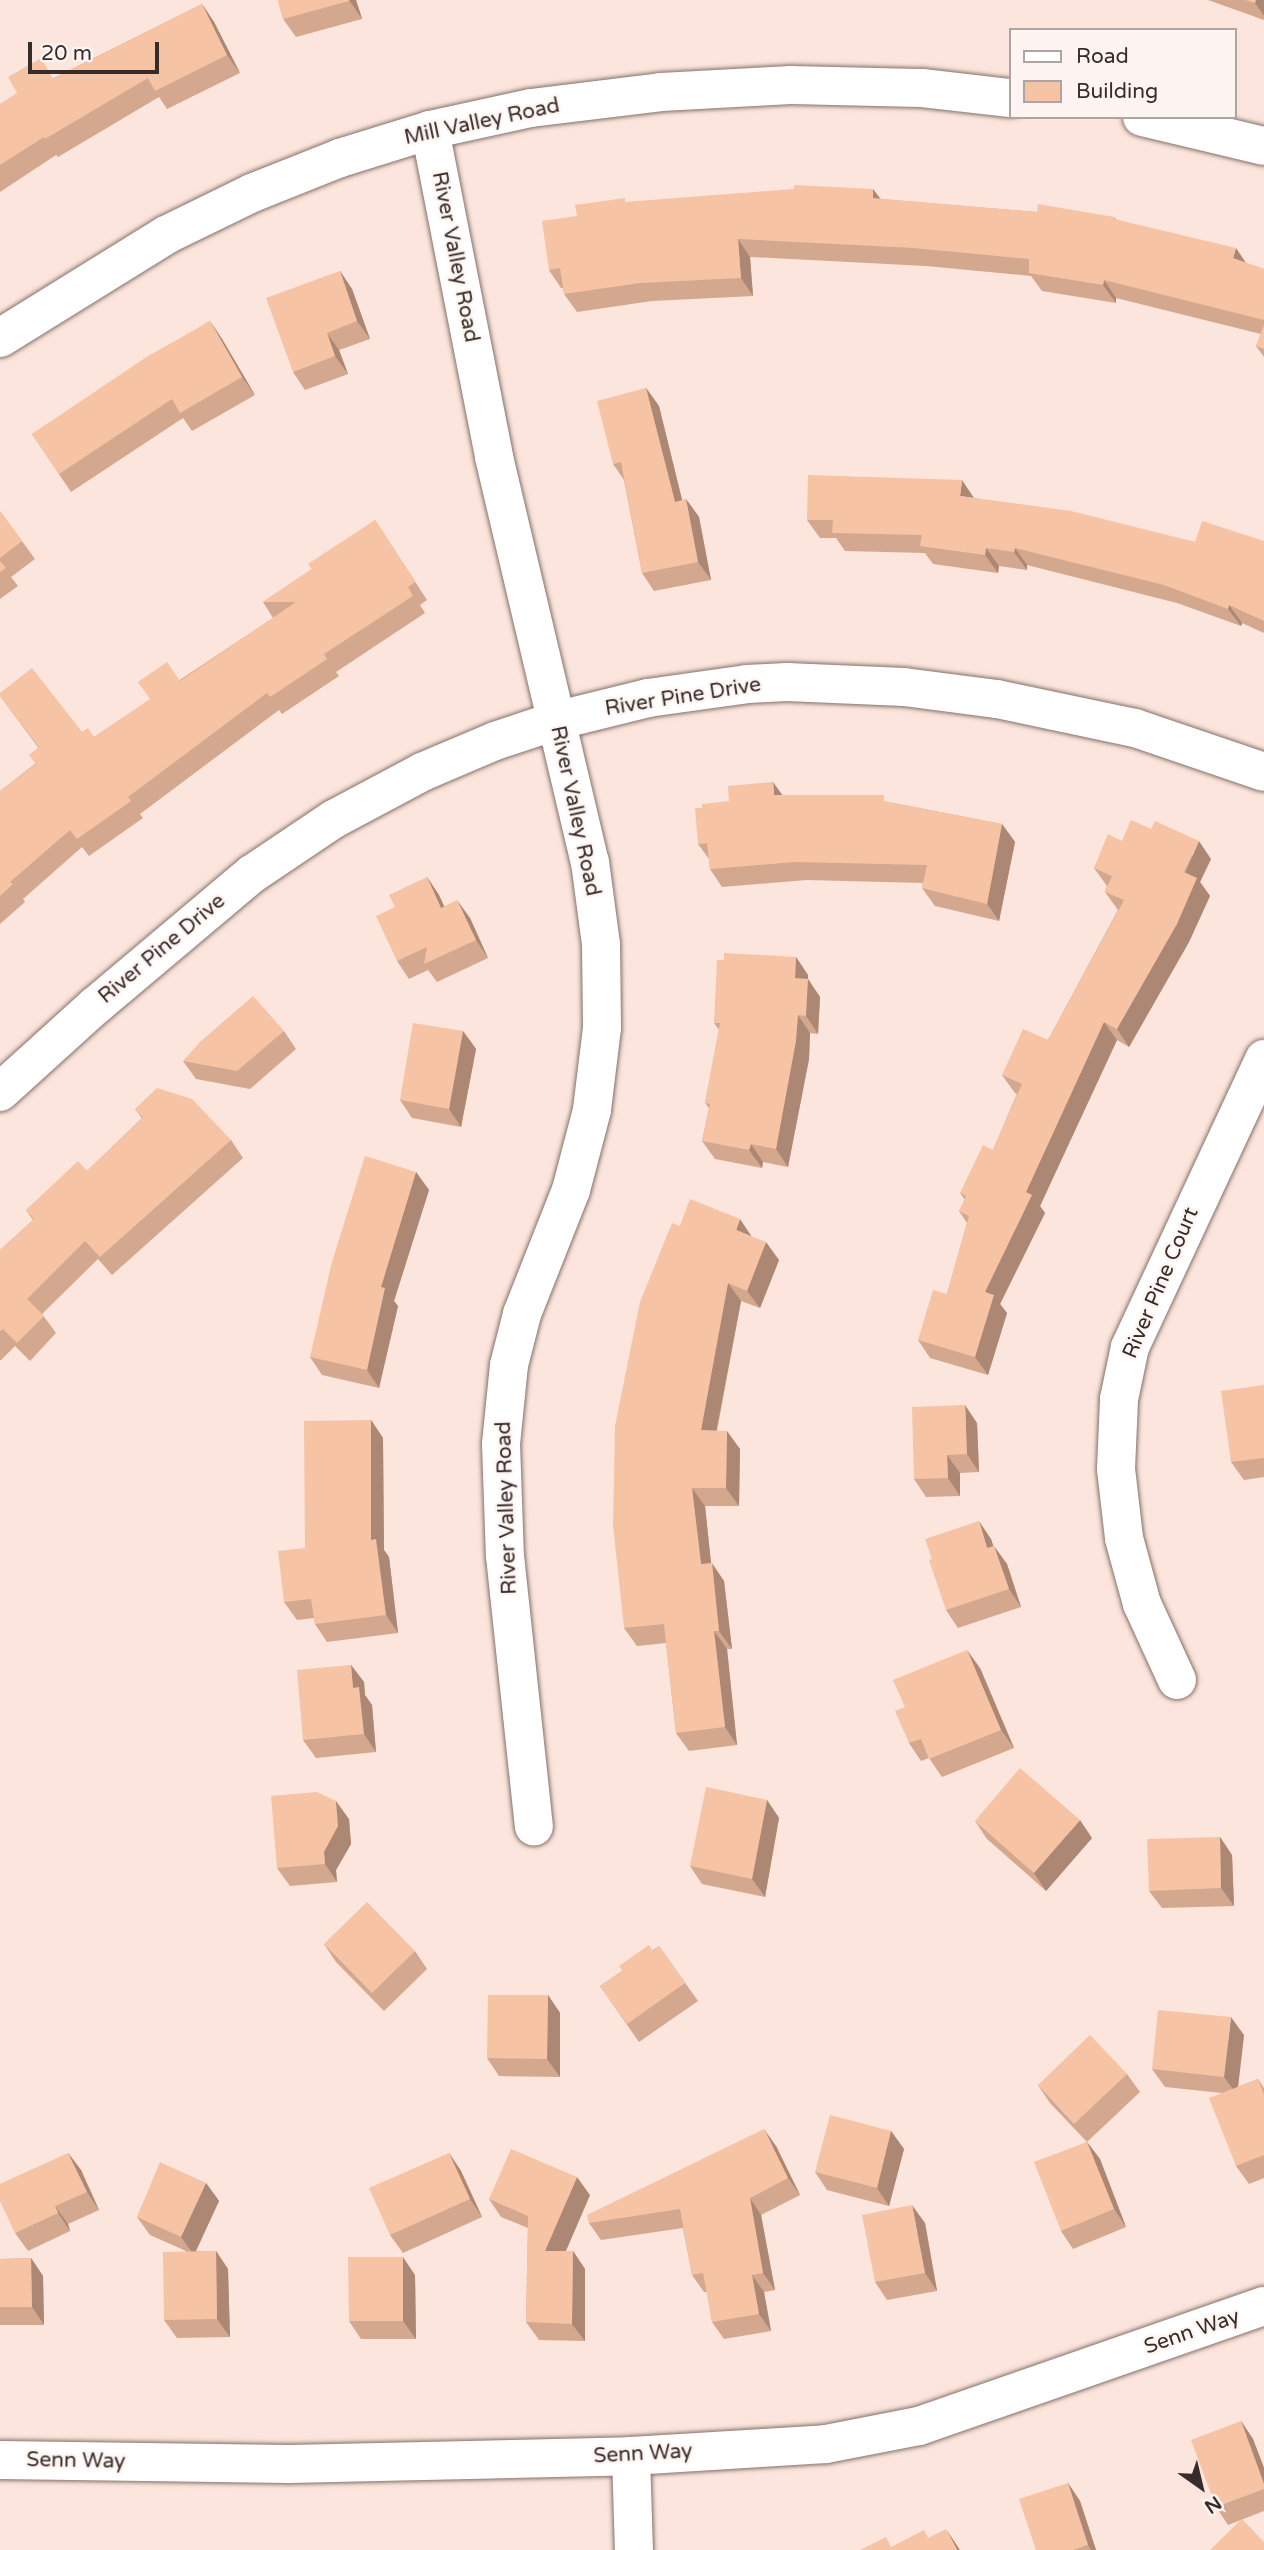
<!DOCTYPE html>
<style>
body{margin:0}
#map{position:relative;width:1264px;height:2550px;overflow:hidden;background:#fbe5dc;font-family:"Varela Round",sans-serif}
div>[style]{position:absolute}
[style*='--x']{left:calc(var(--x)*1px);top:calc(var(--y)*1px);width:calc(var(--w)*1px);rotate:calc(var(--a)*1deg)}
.roads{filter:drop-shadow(0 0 2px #85716a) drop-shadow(0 0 2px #85716a)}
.minor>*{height:38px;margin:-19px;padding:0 19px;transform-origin:19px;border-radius:19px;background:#fff}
.wall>*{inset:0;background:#d4a88e}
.shaded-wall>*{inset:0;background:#ac8874}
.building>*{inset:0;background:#f6c3a5}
span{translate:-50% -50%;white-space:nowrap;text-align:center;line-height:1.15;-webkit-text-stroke:5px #fef5f2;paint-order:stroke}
.street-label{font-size:21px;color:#362d2a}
.legend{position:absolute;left:1009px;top:28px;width:228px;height:91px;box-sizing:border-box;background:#fef5f2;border:2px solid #aea5a2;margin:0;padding:9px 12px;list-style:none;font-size:21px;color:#362d2a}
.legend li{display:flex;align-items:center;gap:14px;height:35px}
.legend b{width:35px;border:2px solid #aea5a2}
.north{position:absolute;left:1166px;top:2452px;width:70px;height:70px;-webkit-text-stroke:5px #fef5f2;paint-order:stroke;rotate:146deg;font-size:19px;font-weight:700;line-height:28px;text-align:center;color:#362d2a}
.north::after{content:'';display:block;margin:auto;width:24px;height:32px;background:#362d2a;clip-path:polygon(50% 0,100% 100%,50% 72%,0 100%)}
.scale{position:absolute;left:28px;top:42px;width:131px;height:32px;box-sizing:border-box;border:4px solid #362d2a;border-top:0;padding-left:9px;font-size:21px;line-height:24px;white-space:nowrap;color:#362d2a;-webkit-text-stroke:5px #fef5f2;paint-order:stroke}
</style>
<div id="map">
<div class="roads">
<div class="minor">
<div style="--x:1142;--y:117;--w:125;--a:13.4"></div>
<div style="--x:430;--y:130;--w:333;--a:78.9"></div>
<div style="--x:494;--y:457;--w:416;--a:76.7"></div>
<div style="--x:590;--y:862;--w:83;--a:82.4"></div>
<div style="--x:601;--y:944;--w:84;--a:89.3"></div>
<div style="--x:602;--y:1028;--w:83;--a:97"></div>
<div style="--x:592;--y:1110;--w:83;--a:104.7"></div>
<div style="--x:571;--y:1190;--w:133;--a:111.6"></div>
<div style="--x:522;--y:1314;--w:53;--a:104.3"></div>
<div style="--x:509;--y:1365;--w:79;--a:95.8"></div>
<div style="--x:501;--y:1444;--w:112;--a:88"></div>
<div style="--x:505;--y:1556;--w:272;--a:83.9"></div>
<div style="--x:0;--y:338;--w:195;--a:-31.8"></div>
<div style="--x:166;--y:235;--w:96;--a:-26"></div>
<div style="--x:252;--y:193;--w:95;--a:-21.7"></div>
<div style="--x:340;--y:158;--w:94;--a:-17.3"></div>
<div style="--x:430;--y:130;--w:103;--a:-12.3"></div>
<div style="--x:531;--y:108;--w:131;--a:-7"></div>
<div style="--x:661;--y:92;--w:130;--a:-3.1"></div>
<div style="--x:791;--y:85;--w:131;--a:1.3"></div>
<div style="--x:922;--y:88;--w:89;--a:6.5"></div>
<div style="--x:0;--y:1092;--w:128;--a:-42.2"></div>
<div style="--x:95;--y:1006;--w:205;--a:-40.1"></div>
<div style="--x:252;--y:874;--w:99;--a:-33.9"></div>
<div style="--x:334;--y:819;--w:100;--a:-28.1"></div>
<div style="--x:422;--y:772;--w:79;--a:-23"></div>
<div style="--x:495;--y:741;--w:63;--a:-18.4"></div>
<div style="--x:555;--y:721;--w:96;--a:-13.9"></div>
<div style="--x:648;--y:698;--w:100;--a:-8"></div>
<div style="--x:747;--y:684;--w:40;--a:-2.9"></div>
<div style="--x:787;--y:682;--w:117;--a:2.4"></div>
<div style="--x:904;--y:687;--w:94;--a:7.4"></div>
<div style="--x:997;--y:699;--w:141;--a:11.9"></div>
<div style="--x:1135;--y:728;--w:136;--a:18.8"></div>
<div style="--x:1177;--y:1680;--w:84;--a:-114.7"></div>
<div style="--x:1142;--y:1604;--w:68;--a:-105.3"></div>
<div style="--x:1124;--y:1538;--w:69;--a:-96.6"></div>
<div style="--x:1116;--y:1469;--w:70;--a:-87.5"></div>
<div style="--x:1119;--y:1399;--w:53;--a:-78.1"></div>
<div style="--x:1130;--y:1347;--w:318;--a:-65"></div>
<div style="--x:631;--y:2456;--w:94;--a:88.2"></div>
<div style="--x:0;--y:2460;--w:289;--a:0.8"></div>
<div style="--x:289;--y:2464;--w:342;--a:-1.3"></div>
<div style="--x:631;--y:2456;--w:195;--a:-3.5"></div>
<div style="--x:826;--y:2444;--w:95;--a:-11"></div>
<div style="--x:919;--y:2426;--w:365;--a:-19.2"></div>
</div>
</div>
<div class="wall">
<div style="clip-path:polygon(278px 0,356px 0,362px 19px,296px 37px,283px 19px)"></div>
<div style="clip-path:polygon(1208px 0,1264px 0,1264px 20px)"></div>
<div style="clip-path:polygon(202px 4px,214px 22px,240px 73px,167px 109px,159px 97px,58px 157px,56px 155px,0 192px,0 104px,54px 78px)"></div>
<div style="clip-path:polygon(880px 199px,1037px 212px,1114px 217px,1117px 220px,1264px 269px,1264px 357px,1256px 346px,1261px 334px,1116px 298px,1116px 303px,1042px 291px,1031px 276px,926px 266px,750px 257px,753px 296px,652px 301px,577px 312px,564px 294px,563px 288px,561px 288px,549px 270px,577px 216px,627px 202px)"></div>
<div style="clip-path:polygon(340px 271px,352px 289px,370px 339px,339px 350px,348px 374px,305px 390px,293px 372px)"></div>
<div style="clip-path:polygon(210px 321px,222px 339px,255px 395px,192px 431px,183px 418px,71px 492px,32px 434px)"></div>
<div style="clip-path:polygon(646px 388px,659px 406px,682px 500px,686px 499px,699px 517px,711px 580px,654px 591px,642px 573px,624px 480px,613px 464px)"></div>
<div style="clip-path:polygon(974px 498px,1195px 542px,1264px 541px,1264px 633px,1242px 623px,1241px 626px,1177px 603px,1027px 565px,1027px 570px,999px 566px,998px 573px,933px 564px,925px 553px,845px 551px,836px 538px,820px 538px,807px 520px)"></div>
<div style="clip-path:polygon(0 511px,35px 559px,11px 577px,18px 586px,0 599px)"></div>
<div style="clip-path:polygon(375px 520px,427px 600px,420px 605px,425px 613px,336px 672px,339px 676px,282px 714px,279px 710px,140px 814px,143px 818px,89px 856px,82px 847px,23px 899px,25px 902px,0 924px,0 791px,35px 764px,38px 747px,0 696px,94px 737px,273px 618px,263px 602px,312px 569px)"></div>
<div style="clip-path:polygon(782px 795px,888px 802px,1002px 824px,1015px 842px,999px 921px,935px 906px,922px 888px,923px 883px,807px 880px,722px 887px,710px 869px,709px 859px,698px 844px,702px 808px)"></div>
<div style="clip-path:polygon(1122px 841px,1211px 859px,1200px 882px,1210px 896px,1189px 942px,1129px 1047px,1117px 1040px,1040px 1206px,1045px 1213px,1000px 1304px,1007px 1313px,988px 1375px,930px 1358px,918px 1340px,947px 1294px,967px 1223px,959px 1211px,965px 1200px,960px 1193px,993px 1150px,1017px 1094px,1015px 1093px,1002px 1075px,1048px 1040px,1118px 910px,1105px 892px,1107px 886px,1094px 868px)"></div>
<div style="clip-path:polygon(427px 877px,439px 895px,444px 906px,470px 918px,488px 958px,437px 982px,428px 970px,409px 979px,397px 961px,395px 907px)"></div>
<div style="clip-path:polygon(796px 957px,808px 975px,808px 979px,820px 997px,818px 1034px,810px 1033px,809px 1059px,788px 1167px,763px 1162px,762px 1168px,715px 1159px,702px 1141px,709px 1108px,705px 1103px,719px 1030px,714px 1023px,724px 960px)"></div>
<div style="clip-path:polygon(284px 1031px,296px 1049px,250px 1089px,196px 1079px,183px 1061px)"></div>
<div style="clip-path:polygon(463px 1031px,476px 1049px,461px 1127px,412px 1118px,400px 1100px)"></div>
<div style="clip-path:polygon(135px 1109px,231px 1140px,243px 1158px,112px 1275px,98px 1259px,42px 1314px,56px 1333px,30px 1361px,15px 1346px,1px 1360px,0 1360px,0 1250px,33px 1220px,26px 1210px,87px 1171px,142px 1118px)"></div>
<div style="clip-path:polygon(416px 1172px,429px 1190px,394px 1301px,398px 1306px,379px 1388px,322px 1375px,310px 1357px)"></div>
<div style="clip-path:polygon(680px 1226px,752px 1237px,779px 1260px,760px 1308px,741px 1301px,717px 1431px,740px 1449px,739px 1506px,705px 1506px,711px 1563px,724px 1581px,732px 1649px,727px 1649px,737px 1745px,689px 1751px,676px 1733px,666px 1643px,637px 1646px,624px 1628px)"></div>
<div style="clip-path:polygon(1264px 1385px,1264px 1477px,1244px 1480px,1231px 1462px)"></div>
<div style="clip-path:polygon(371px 1420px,383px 1438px,384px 1550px,389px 1557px,398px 1633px,327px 1642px,315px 1624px,314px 1618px,297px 1620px,284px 1602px)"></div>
<div style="clip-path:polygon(977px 1423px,979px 1472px,960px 1473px,960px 1496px,926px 1497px,914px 1479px)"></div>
<div style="clip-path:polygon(991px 1539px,993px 1546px,1007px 1564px,1021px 1607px,958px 1628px,946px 1610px)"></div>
<div style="clip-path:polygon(351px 1665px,364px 1682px,365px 1695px,372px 1705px,376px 1752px,316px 1758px,303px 1740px)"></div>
<div style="clip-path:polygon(980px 1668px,1014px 1748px,942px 1777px,929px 1758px,921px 1761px,909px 1743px,905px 1707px)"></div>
<div style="clip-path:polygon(767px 1800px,779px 1818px,765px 1897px,702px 1884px,690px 1866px)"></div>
<div style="clip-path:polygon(349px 1819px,351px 1844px,336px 1870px,337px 1882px,290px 1886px,277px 1868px)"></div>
<div style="clip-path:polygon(975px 1821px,1092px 1838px,1046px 1891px,987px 1839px)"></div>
<div style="clip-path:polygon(1220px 1837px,1232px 1855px,1234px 1906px,1162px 1908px,1149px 1891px)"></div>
<div style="clip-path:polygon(324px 1944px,415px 1951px,427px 1969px,384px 2011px,336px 1962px)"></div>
<div style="clip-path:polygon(659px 1946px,698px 2001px,639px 2042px,600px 1986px)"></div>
<div style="clip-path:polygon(548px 1995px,560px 2013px,560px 2077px,499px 2076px,487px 2058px)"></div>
<div style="clip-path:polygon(1244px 2035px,1238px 2087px,1258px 2079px,1264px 2088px,1264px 2178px,1249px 2184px,1236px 2166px,1222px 2093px,1165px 2087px,1152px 2069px)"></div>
<div style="clip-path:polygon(1127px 2074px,1140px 2092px,1087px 2142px,1100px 2159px,1126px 2227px,1073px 2249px,1061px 2231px,1087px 2142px,1050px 2103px,1038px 2085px)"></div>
<div style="clip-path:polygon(891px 2131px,904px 2149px,889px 2206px,827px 2190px,815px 2172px)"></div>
<div style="clip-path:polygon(776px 2146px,800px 2195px,761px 2215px,775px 2290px,764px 2292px,771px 2331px,724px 2339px,712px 2322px,707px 2292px,704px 2292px,692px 2275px,683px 2228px,601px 2240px,589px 2223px)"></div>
<div style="clip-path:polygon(68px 2153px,81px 2170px,99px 2210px,68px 2224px,70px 2231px,28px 2251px,15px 2233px)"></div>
<div style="clip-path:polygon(449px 2153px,461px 2171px,482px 2217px,403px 2253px,390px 2235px)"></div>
<div style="clip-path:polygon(206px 2183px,219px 2201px,196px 2251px,216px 2251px,228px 2269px,230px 2337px,177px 2338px,164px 2320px,186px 2251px,150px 2235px,137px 2217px)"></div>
<div style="clip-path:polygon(590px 2195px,566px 2251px,573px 2251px,585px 2269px,585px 2341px,539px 2340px,526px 2322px,528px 2228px,501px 2217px,489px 2199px)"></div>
<div style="clip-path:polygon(925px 2223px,937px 2291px,887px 2300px,875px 2282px)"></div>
<div style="clip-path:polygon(31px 2258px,43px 2276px,44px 2325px,0 2325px,0 2259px)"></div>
<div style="clip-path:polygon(415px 2275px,416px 2339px,361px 2339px,349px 2321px)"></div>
<div style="clip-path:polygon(1241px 2421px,1253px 2439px,1264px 2468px,1264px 2511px,1228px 2525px,1216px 2507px)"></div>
<div style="clip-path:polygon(1068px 2483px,1080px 2501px,1096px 2550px,1036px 2550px)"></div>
</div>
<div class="shaded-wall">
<div style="clip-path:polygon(349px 0,356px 0,362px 19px)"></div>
<div style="clip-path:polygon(1256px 0,1264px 0,1264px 16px,1255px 3px)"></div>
<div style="clip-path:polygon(202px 4px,214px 22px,240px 73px,227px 55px)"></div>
<div style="clip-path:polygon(873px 189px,886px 206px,873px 198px)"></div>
<div style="clip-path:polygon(738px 239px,750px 257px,753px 296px,741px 278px)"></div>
<div style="clip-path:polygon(1236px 248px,1248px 266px,1233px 258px)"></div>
<div style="clip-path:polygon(340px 271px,352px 289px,370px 339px,357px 321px)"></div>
<div style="clip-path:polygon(1104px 280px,1116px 298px,1116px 303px,1103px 285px)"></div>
<div style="clip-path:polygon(210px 321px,222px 339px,255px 395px,242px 377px)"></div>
<div style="clip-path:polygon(327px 333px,339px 350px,348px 374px,335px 356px)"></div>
<div style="clip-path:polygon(646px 388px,659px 406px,687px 520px,675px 502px)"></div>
<div style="clip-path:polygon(962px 480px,974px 498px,960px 496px)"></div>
<div style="clip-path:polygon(686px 499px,699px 517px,711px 580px,698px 562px)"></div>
<div style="clip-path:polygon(986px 548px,999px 566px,998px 573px,985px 555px)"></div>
<div style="clip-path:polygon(1015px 548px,1027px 565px,1027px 570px,1014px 552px)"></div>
<div style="clip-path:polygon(1229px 605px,1242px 623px,1241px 626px,1228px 609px)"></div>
<div style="clip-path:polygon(773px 782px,786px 800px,774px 795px)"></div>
<div style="clip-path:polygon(1002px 824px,1015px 842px,999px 921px,987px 904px)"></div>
<div style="clip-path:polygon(1199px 841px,1211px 859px,1200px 882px,1210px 896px,1189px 942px,1129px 1047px,1117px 1029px)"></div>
<div style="clip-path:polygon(427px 877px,439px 895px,453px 926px,441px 908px)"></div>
<div style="clip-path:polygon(457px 900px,470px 918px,488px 958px,476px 940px)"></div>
<div style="clip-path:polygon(796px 957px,808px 975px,808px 979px,820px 997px,818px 1034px,806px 1016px,795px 978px)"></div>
<div style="clip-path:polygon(798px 1015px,810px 1033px,809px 1059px,788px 1167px,776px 1149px)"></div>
<div style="clip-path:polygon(1104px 1022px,1117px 1040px,1040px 1206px,1045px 1213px,1000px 1304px,1007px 1313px,988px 1375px,975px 1357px,985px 1292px,1026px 1192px)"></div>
<div style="clip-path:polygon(463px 1031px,476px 1049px,461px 1127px,449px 1109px)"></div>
<div style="clip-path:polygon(751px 1144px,763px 1162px,762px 1168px,749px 1150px)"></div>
<div style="clip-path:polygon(416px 1172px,429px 1190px,394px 1301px,398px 1306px,379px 1388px,367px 1370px,381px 1287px)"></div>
<div style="clip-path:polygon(740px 1219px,752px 1237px,736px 1230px)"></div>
<div style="clip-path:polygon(766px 1242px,779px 1260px,760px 1308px,747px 1291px)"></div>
<div style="clip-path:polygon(728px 1283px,741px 1301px,713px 1448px,701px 1430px)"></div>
<div style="clip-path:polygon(965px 1405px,977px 1423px,979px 1472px,967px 1454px)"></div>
<div style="clip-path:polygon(371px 1420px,383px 1438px,384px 1550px,389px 1557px,398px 1633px,386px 1615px,371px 1540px)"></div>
<div style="clip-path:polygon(727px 1431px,740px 1449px,739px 1506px,726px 1488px)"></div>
<div style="clip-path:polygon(947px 1455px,960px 1473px,960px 1496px,948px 1478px)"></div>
<div style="clip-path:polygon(692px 1488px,705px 1506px,713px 1582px,701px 1564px)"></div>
<div style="clip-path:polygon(979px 1521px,991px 1539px,1000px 1566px,987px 1548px)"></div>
<div style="clip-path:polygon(994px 1546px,1007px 1564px,1021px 1607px,1009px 1589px)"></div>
<div style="clip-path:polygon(712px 1563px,724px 1581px,732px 1649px,719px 1631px)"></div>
<div style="clip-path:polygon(714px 1631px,727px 1649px,737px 1745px,725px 1727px)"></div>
<div style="clip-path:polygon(967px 1650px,980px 1668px,1014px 1748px,1001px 1730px)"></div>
<div style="clip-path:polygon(351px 1665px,364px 1682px,365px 1695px,372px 1705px,376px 1752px,364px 1734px,353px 1688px)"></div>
<div style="clip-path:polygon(767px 1800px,779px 1818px,765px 1897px,752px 1879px)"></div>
<div style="clip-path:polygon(336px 1801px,349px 1819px,351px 1844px,336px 1870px,337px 1882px,325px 1864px,324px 1852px)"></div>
<div style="clip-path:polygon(1080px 1820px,1092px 1838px,1046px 1891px,1034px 1873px)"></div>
<div style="clip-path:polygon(1220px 1837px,1232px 1855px,1234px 1906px,1221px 1888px)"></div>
<div style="clip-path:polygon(548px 1995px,560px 2013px,560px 2077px,547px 2059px)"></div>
<div style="clip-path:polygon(1231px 2017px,1244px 2035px,1237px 2095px,1224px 2077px)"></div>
<div style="clip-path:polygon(764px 2129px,776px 2146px,800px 2195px,788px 2178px)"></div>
<div style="clip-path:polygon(891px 2131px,904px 2149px,889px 2206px,877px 2188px)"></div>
<div style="clip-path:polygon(1087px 2142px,1100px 2159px,1126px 2227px,1114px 2209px)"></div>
<div style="clip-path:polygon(68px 2153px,81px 2170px,99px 2210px,87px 2192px)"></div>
<div style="clip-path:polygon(449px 2153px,461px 2171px,482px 2217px,470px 2199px)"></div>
<div style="clip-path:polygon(577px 2177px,590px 2195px,558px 2269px,545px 2251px)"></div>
<div style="clip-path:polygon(206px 2183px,219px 2201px,194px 2255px,181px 2237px)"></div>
<div style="clip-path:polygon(750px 2198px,761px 2215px,775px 2290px,763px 2273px)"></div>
<div style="clip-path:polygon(912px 2205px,925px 2223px,937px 2291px,925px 2273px)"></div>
<div style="clip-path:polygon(55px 2206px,68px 2224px,70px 2231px,58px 2213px)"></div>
<div style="clip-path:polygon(216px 2251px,228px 2269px,230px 2337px,217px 2319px)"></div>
<div style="clip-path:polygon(573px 2251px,585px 2269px,585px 2341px,572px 2324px)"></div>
<div style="clip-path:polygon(403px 2257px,415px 2275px,416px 2339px,403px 2321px)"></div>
<div style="clip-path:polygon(31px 2258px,43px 2276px,44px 2325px,32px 2307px)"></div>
<div style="clip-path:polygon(752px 2275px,764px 2292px,771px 2331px,759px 2314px)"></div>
<div style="clip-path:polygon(1241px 2421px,1253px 2439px,1264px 2468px,1264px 2484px)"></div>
<div style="clip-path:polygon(1068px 2483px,1080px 2501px,1096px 2550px,1091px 2550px,1088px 2545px)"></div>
<div style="clip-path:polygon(946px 2529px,960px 2550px,957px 2550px)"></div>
</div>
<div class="building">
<div style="clip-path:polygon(278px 0,349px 0,349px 1px,283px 19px)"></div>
<div style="clip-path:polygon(1245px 0,1256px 0,1255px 3px)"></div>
<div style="clip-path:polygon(202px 4px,227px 55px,155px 91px,148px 78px,45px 139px,44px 137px,0 165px,0 104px,17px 93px,8px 77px,41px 58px,53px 79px)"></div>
<div style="clip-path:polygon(794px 185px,873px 189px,873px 198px,1037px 212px,1038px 204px,1114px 217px,1114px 219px,1236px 248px,1233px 258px,1264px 269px,1264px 320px,1104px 280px,1103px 285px,1029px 273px,1029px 259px,913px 248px,738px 239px,741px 278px,640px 283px,564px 294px,560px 268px,549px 270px,542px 221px,577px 216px,575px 205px,625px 198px,625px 202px,794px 189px)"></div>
<div style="clip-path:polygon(340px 271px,357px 321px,327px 333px,335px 356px,293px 372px,266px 298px)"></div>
<div style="clip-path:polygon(210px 321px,242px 377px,180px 413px,172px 399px,59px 474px,32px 434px,145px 358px)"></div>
<div style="clip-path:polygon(1264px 325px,1264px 349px,1256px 346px)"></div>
<div style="clip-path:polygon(646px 388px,675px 502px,686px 499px,698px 562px,642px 573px,621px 462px,613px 464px,597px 401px)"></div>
<div style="clip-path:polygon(808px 475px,962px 480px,960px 496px,1071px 511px,1195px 542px,1202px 521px,1264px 541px,1264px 621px,1229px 605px,1228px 609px,1164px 585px,1015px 548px,1014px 552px,986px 548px,985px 555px,920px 546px,922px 535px,832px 533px,833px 520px,807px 520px)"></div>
<div style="clip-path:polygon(0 511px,22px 541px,0 558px)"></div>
<div style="clip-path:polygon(375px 520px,415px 582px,408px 587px,413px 596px,324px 654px,327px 659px,270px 697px,267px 693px,128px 797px,131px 801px,77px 839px,70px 830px,10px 882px,13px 884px,0 896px,0 791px,36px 764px,29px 755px,39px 747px,0 696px,0 693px,32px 668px,82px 732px,88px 728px,94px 737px,150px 699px,138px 682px,167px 662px,180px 681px,296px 602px,263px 602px,312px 569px,308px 564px)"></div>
<div style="clip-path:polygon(0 561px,6px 568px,0 572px)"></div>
<div style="clip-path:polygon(773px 782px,774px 795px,884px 795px,884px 801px,1002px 824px,987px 904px,922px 888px,927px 865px,795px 862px,710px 869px,707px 843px,698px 844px,695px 808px,702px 808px,702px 804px,729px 801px,728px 786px)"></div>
<div style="clip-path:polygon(1131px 820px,1151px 829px,1155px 821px,1199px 841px,1184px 872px,1197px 878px,1177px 924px,1117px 1029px,1104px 1022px,1026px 1192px,1032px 1195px,985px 1292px,994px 1295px,975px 1357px,918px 1340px,933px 1290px,947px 1294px,969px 1216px,959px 1211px,966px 1196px,960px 1193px,983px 1145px,993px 1150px,1022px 1084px,1002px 1075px,1023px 1029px,1048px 1040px,1124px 900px,1105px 892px,1112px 876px,1094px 868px,1108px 834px,1122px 841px)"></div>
<div style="clip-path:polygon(427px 877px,441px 908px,457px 900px,476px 940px,424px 964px,427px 947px,397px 961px,376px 916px,395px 907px,389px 895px)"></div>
<div style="clip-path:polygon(724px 953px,796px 957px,795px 978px,808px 979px,806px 1016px,798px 1015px,796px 1041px,776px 1149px,751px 1144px,749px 1150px,702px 1141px,710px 1104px,705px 1103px,720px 1023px,714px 1023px,717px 960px,724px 960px)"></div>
<div style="clip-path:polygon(253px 996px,284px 1031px,237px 1071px,183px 1061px,200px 1042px)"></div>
<div style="clip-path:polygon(413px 1023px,463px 1031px,449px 1109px,400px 1100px)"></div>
<div style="clip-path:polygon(157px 1088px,192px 1099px,231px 1140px,100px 1257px,85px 1241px,27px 1299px,44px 1316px,17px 1343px,3px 1329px,0 1331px,0 1250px,34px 1219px,26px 1210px,78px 1161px,87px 1171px,143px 1117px,135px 1109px)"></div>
<div style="clip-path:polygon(365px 1156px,416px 1172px,381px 1287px,385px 1288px,367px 1370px,310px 1357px,332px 1262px)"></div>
<div style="clip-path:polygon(690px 1199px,740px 1219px,736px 1230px,766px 1242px,747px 1291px,728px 1283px,701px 1430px,727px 1431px,726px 1488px,692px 1488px,701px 1564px,712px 1563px,719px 1631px,714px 1631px,725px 1727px,676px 1733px,664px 1624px,624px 1628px,613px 1525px,615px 1426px,640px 1302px,672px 1223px,680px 1226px)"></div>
<div style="clip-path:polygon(1264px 1385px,1264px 1458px,1231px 1462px,1221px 1391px)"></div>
<div style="clip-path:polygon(965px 1405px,967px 1454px,947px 1455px,948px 1478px,914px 1479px,912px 1407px)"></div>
<div style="clip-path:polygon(371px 1420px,371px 1540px,376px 1539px,386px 1615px,315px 1624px,311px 1599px,284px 1602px,278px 1551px,305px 1548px,304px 1421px)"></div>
<div style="clip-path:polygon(979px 1521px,987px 1548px,994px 1546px,1009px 1589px,946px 1610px,929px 1560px,932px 1559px,925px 1539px)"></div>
<div style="clip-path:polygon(967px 1650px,1001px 1730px,929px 1759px,921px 1739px,909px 1743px,895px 1711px,905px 1707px,893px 1680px)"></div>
<div style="clip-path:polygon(351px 1665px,353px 1688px,359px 1687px,364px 1734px,303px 1740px,297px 1670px)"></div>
<div style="clip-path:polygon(1020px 1768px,1080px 1820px,1034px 1873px,975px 1821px)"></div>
<div style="clip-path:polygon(706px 1787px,767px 1800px,752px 1879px,690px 1866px)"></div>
<div style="clip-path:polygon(317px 1792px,336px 1801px,338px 1826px,324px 1852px,325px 1864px,277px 1868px,271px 1796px)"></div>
<div style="clip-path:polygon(1220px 1837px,1221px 1888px,1149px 1891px,1147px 1839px)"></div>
<div style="clip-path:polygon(367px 1902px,415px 1951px,372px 1993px,324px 1944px)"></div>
<div style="clip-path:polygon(649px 1945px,653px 1951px,659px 1946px,685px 1983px,627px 2024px,600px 1986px,623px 1971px,619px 1966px)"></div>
<div style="clip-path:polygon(488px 1995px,548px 1995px,547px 2059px,487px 2058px)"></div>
<div style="clip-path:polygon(1158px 2010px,1231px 2017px,1224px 2077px,1152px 2069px)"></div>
<div style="clip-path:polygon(1090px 2035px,1127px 2074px,1074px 2124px,1038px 2085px)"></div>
<div style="clip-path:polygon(1258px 2079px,1264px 2095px,1264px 2155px,1236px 2166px,1209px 2098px)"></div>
<div style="clip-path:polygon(830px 2115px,891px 2131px,877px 2188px,815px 2172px)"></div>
<div style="clip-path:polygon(764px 2129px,788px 2178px,750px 2198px,763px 2273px,752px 2275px,759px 2314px,712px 2322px,703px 2273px,692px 2275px,680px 2209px,589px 2223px,587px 2215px)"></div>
<div style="clip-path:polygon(1087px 2142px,1114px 2209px,1061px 2231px,1034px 2162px)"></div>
<div style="clip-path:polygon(511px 2149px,577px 2177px,545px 2251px,573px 2251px,572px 2324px,526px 2322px,528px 2216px,489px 2199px)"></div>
<div style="clip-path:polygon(68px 2153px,87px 2192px,55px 2206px,58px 2213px,15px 2233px,0 2201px,0 2184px)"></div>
<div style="clip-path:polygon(449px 2153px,470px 2199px,390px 2235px,369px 2188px)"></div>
<div style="clip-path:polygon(160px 2162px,206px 2183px,181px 2237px,137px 2217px)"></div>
<div style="clip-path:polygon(912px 2205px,925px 2273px,875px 2282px,862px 2215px)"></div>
<div style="clip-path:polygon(216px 2251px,217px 2319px,164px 2320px,163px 2252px)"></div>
<div style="clip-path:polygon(348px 2257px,403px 2257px,403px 2321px,349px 2321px)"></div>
<div style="clip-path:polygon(31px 2258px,32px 2307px,0 2307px,0 2259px)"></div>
<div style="clip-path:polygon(1241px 2421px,1264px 2484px,1264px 2489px,1216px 2507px,1191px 2440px)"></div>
<div style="clip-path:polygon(1068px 2483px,1088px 2545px,1073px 2550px,1036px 2550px,1019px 2499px)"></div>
<div style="clip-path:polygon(1242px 2519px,1264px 2542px,1264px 2550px,1210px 2550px)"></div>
<div style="clip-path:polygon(946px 2529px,957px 2550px,860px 2550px,886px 2537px,891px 2547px,924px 2530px,928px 2538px)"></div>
</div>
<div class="street-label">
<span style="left:482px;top:122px;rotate:-12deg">Mill Valley Road</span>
<span style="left:455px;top:257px;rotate:79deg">River Valley Road</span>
<span style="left:683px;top:697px;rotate:-9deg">River Pine Drive</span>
<span style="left:575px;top:811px;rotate:78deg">River Valley Road</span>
<span style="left:162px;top:949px;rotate:-40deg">River Pine Drive</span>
<span style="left:1161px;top:1283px;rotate:-67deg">River Pine Court</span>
<span style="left:507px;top:1508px;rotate:-92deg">River Valley Road</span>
<span style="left:1192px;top:2332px;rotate:-19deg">Senn Way</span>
<span style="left:643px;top:2454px;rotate:-3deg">Senn Way</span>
<span style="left:76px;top:2461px;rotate:1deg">Senn Way</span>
</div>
<ul class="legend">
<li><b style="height:9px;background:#fff"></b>Road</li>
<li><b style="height:19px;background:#f6c3a5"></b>Building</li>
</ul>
<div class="north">N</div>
<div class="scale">20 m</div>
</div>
